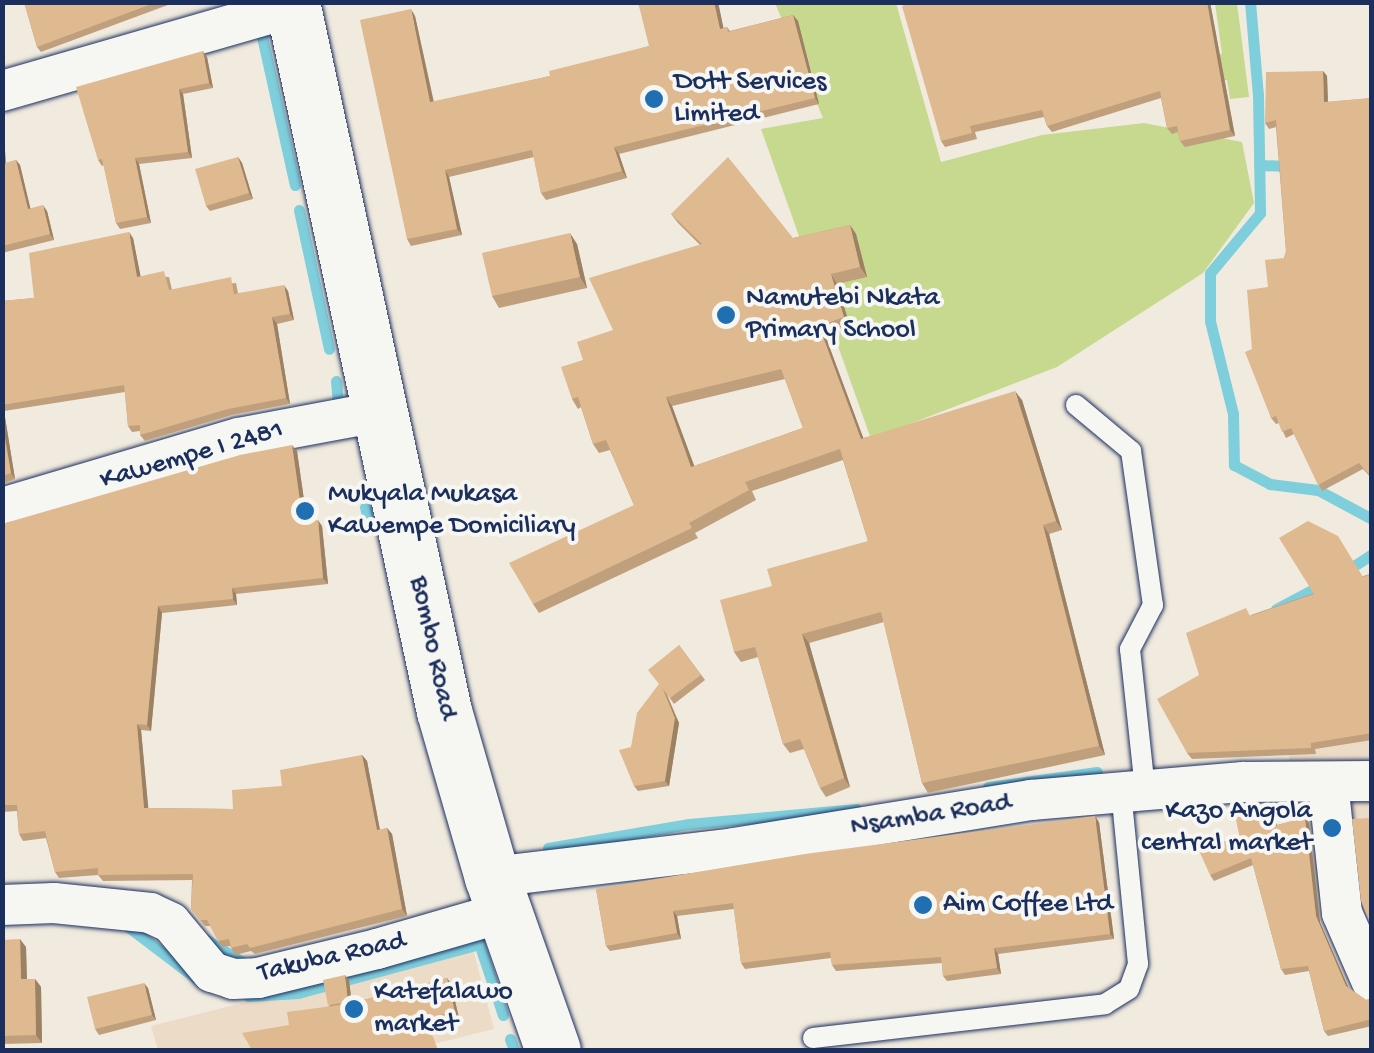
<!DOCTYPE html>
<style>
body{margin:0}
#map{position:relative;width:1374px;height:1053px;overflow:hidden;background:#f1eade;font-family:"Gochi Hand",sans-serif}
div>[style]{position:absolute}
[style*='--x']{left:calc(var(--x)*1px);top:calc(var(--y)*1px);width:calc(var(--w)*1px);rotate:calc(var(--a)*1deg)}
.built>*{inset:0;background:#ecdbc7}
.green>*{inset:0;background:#c6d98e}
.stream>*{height:11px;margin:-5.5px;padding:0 5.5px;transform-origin:5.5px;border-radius:5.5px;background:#7fcedc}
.roads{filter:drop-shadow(0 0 2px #1b2f5e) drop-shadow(0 0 2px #1b2f5e)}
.service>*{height:20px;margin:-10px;padding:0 10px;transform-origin:10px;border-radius:10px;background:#f6f6f2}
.minor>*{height:40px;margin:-20px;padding:0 20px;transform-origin:20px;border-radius:20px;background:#f6f6f2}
.primary>*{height:55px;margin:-27.5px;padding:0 27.5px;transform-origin:27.5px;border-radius:27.5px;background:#f6f6f2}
.wall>*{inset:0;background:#c09f7c}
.shaded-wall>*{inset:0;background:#9c8265}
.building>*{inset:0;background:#dfb990}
.dots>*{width:28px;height:28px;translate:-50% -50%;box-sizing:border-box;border:5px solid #f6f6f2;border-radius:50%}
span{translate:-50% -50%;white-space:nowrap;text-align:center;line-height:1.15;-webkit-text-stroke:8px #f6f6f2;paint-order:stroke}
.poi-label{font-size:28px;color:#1b2f5e}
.left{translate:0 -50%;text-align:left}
.right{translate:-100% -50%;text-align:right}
.street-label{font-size:28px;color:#1b2f5e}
.frame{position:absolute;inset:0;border:5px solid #1b2f5e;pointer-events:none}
</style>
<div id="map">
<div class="built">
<div style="clip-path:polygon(1371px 736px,1371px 870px,1362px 870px,1367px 918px,1332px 918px,1298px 854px,1287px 802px,1290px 743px)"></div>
<div style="clip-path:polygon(472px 945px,494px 1029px,410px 1050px,158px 1050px,151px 1026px)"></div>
</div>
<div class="green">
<div style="clip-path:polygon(775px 3px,896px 3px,941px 162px,1042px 135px,1144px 123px,1242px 142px,1254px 203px,1203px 273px,1057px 367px,871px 439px,761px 129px,823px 118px)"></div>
<div style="clip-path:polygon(1215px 3px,1237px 3px,1249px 97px,1230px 99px,1227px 80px,1213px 81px,1210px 56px,1222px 54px)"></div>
</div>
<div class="stream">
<div style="--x:1250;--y:2;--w:93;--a:85.1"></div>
<div style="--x:1258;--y:95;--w:118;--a:89"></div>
<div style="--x:1260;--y:213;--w:78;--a:129.8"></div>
<div style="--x:1210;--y:273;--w:48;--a:90"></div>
<div style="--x:1210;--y:321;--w:96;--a:76.1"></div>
<div style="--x:1233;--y:414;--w:51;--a:88.9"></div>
<div style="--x:1234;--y:465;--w:41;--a:27.8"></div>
<div style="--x:1270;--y:484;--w:48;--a:7.1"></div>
<div style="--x:1318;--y:490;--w:61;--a:28.2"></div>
<div style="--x:259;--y:23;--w:166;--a:77.5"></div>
<div style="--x:1259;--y:165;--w:36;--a:2"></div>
<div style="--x:299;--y:210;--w:142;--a:77.8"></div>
<div style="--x:336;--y:381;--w:22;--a:85"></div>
<div style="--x:365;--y:507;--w:21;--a:76"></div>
<div style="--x:1346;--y:571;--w:31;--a:-33"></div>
<div style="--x:1276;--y:609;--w:51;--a:-28.1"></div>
<div style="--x:988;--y:787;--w:110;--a:-7.8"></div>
<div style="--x:548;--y:848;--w:143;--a:-9.7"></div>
<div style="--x:689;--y:824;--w:168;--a:-5.1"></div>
<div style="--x:126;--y:925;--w:96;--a:37.3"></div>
<div style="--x:205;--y:939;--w:46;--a:31.6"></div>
<div style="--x:478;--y:940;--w:79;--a:71.6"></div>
<div style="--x:248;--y:996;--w:50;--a:-3.4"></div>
<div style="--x:298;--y:993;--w:188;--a:-15.1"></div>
<div style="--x:510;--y:1039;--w:12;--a:70"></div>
</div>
<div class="roads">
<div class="service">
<div style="--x:1076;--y:405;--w:72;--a:39.9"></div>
<div style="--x:1131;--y:451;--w:156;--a:81.9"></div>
<div style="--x:1153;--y:605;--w:50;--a:117.6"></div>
<div style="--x:1130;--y:649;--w:141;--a:83.9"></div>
<div style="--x:813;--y:1038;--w:294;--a:-6.6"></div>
<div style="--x:1105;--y:1004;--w:28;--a:-32"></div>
<div style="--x:1129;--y:989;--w:27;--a:-70"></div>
<div style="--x:1138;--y:964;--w:174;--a:-95.6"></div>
</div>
<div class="minor">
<div style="--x:2;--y:91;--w:303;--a:-16.1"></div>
<div style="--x:2;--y:508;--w:247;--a:-16.5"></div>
<div style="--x:239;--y:438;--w:147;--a:-10.6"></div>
<div style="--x:1328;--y:782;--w:132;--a:83.9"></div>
<div style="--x:1342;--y:913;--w:75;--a:66.5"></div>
<div style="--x:492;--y:877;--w:244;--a:-6.8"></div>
<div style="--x:734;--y:848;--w:301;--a:-9.2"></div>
<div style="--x:1031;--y:800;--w:213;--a:-4.9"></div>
<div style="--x:1243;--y:782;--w:129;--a:-0.4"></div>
<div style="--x:2;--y:905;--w:52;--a:-2.2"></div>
<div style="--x:54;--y:903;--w:97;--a:5.9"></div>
<div style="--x:150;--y:913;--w:23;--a:25"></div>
<div style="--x:171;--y:923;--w:64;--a:50.1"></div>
<div style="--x:212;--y:972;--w:22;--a:18"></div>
<div style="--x:233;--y:979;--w:25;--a:-2"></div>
<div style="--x:258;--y:978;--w:122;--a:-13.7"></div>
<div style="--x:377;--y:949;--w:132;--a:-16.2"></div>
</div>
<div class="primary">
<div style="--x:292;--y:2;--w:725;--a:77.9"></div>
<div style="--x:444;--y:711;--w:173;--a:73.9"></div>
<div style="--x:492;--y:877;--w:183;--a:70.6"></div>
</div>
</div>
<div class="wall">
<div style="clip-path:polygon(24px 2px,176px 2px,41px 52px,37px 47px)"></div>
<div style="clip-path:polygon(718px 2px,723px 28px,727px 27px,730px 31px,793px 15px,798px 21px,819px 104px,619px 154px,627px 178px,546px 200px,541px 193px,534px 157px,449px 177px,462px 235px,411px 246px,407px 239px,415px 16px,434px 102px,550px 76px,649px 46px)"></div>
<div style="clip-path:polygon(913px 2px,1210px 2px,1235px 136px,1185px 147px,1180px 141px,1178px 132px,1172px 134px,1167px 128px,1161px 98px,1052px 132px,1047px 126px,1044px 117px,975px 132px,977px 139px,945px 147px,941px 141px)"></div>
<div style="clip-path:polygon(207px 57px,213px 88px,183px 94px,192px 158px,139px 164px,151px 223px,120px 229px,116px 223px,104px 165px,102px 166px,98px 160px)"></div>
<div style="clip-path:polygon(1323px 71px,1327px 76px,1328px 102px,1372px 98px,1372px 479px,1363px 469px,1322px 491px,1294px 434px,1286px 438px,1279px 423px,1276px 424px,1271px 418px,1252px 349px,1268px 287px,1284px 258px,1286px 251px,1276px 127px,1269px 129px,1265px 123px)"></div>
<div style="clip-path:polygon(2px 147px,5px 151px,6px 163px,16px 160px,20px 165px,30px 208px,47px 211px,54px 240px,2px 253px)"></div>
<div style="clip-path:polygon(238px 157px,242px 163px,253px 199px,210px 211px,206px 206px)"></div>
<div style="clip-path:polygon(evenodd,671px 214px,793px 238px,850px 225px,856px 234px,867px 277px,837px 284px,850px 326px,825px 335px,863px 438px,1022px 400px,1062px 530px,1049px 534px,1105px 755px,928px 793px,922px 783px,884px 622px,809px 643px,850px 787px,826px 797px,820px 788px,804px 749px,790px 753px,783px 744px,758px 657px,741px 662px,734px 652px,772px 586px,868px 541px,843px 460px,752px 491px,756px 500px,695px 533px,698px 538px,539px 613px,533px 604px,634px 505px,610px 450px,599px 453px,593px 444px,581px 407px,578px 409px,572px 399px,583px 360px,700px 245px,678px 223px,671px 214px,785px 379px,803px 428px,694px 466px,672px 406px,785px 379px)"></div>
<div style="clip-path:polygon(133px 238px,140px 276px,169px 277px,172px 290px,236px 283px,238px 293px,288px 291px,294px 320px,277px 324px,290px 404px,232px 415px,145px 441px,140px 435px,140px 431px,132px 432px,128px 426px,125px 392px,4px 411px,15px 479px,2px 484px,2px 301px,34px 298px)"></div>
<div style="clip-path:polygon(577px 244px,587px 288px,499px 308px,492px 296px)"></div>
<div style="clip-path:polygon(297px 451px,307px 521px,322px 526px,328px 584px,236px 594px,237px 605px,162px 613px,151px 731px,141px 730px,148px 808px,233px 809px,282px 786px,362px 755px,367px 761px,380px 830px,387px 828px,392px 834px,407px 916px,255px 954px,251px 951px,235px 955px,230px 946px,222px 947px,210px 926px,205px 926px,191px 909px,192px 880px,103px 881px,98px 875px,59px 878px,55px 872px,46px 838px,23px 841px,19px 834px,17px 811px,2px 812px,2px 524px)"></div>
<div style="clip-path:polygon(1372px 573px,1372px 740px,1315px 749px,1316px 754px,1192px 759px,1187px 753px,1199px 675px,1251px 615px)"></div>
<div style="clip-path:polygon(679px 645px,705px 680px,674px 704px,667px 694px,679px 723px,669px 786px,638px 791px,634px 786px,631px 747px)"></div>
<div style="clip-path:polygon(1270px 803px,1274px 809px,1277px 825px,1305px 818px,1309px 823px,1320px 922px,1348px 987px,1366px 1000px,1372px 998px,1372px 1026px,1328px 1036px,1324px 1031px,1309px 971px,1285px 975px,1281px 969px,1253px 865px,1214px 881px,1210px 875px,1241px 844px)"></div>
<div style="clip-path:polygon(1099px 822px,1114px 939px,998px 954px,1001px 974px,947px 981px,943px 976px,942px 963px,836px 971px,832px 965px,831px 958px,745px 969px,741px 963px,734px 909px,677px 916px,681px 939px,610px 951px,606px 946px,596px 889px)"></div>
<div style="clip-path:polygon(2px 940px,26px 947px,27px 979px,35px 979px,41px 987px,42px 1043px,2px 1044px)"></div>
<div style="clip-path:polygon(447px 978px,451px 984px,459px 1018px,440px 1021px,443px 1032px,434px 1034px,289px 1025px,329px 1006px,349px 980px,352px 1003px)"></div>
<div style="clip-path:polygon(148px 988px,156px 1020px,99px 1035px,95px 1029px)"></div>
</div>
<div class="shaded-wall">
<div style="clip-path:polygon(714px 2px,718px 2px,725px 35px,720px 29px)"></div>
<div style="clip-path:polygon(1207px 2px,1210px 2px,1235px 136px,1230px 130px)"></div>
<div style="clip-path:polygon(411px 9px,415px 16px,435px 109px,430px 102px)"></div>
<div style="clip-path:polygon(793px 15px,798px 21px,819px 104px,815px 98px)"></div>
<div style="clip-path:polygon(203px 51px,207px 57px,213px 88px,209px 83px)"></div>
<div style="clip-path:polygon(1323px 71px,1327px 76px,1328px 108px,1324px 102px)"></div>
<div style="clip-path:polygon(179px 89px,183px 94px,192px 158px,188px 152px)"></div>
<div style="clip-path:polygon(2px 147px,5px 151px,6px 170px,2px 165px)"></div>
<div style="clip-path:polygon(614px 147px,619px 154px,627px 178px,622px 171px)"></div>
<div style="clip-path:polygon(238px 157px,242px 163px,253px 199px,249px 193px)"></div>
<div style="clip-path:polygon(135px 158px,139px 164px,151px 223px,147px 217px)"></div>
<div style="clip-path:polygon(16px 160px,20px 165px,32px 215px,28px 209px)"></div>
<div style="clip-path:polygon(445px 170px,449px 177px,462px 235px,457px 229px)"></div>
<div style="clip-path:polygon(43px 205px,47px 211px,54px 240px,50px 234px)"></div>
<div style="clip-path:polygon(850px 225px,856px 234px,867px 277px,860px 267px)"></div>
<div style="clip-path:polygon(129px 232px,133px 238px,142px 283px,137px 277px)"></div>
<div style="clip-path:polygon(570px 233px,577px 244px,587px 288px,580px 277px)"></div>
<div style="clip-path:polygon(831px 274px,837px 284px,850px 326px,844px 317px)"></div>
<div style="clip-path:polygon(284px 285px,288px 291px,294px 320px,290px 314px)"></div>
<div style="clip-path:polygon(272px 317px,277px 324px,290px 404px,286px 398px)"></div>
<div style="clip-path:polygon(819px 326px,825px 335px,867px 448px,861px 439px)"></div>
<div style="clip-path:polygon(1015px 391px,1022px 400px,1062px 530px,1056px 521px)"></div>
<div style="clip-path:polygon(666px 397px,672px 406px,698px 476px,691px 467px)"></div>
<div style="clip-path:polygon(2px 409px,4px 411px,15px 479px,11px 473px,2px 421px)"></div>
<div style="clip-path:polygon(292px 445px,297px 451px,308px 528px,303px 522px)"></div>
<div style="clip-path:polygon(318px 520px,322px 526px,328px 584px,323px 578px)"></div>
<div style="clip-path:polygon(1043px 525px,1049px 534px,1105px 755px,1099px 746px)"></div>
<div style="clip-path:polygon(232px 588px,236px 594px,237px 605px,233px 599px)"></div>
<div style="clip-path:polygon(158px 606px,162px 613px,151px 731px,147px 725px)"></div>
<div style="clip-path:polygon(802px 634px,809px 643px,850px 787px,844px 778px)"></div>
<div style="clip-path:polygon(663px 689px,679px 723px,669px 786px,665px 781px)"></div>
<div style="clip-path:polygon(137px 724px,141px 730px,149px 815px,144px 808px)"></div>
<div style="clip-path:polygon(362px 755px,367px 761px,381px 836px,377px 830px)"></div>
<div style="clip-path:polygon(1270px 803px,1274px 809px,1278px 831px,1274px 826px)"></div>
<div style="clip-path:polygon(1095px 816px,1099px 822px,1114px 939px,1110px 934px)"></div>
<div style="clip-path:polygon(1305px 818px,1309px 823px,1320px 922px,1350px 991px,1346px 986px,1316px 916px)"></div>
<div style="clip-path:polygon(387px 828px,392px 834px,407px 916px,402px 909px)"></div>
<div style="clip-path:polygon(673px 911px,677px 916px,681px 939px,677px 933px)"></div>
<div style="clip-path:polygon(20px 939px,26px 947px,27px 987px,21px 979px)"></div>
<div style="clip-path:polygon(994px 948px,998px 954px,1001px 974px,997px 968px)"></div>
<div style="clip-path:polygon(345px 975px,349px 980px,352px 1008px,348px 1002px)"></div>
<div style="clip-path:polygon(447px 978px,451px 984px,459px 1018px,455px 1012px)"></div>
<div style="clip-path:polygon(35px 979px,41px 987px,42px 1043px,36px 1035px)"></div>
<div style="clip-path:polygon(144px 983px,148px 988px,156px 1020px,152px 1015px)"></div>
</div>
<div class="building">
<div style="clip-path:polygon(24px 2px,157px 2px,37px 47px)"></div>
<div style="clip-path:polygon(638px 2px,714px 2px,720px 29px,727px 27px,728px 32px,793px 15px,815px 98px,614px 147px,622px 171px,541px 193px,532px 150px,445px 170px,457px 229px,407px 239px,360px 20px,411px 9px,430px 102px,550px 76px,549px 71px,649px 46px)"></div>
<div style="clip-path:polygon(913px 2px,1207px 2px,1230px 130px,1180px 141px,1177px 126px,1167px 128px,1160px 91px,1047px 126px,1042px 110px,970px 126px,972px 133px,941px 141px,902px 6px)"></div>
<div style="clip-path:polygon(203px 51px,209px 83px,179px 89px,188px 152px,135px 158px,147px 217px,116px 223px,102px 159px,98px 160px,76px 87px)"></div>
<div style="clip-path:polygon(1323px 71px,1324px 102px,1372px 98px,1372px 478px,1359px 463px,1318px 485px,1291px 428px,1282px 432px,1276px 416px,1271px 418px,1245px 352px,1252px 349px,1247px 290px,1268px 287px,1265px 260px,1284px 258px,1286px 251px,1276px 120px,1265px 123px,1266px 72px)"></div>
<div style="clip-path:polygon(238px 157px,249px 193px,206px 206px,195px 169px)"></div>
<div style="clip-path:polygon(evenodd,728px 157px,793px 238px,850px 225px,860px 267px,831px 274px,844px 317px,819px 326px,861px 439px,1015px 391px,1056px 521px,1043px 525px,1099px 746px,922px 783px,881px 612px,802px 634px,844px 778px,820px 788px,800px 739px,783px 744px,755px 647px,734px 652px,720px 600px,772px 586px,767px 569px,868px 541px,840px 449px,745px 482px,749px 490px,689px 523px,692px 528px,533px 604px,509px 563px,634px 505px,606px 440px,593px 444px,578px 397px,572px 399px,561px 367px,583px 360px,577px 342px,613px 330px,589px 278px,702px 244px,671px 214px,728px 157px,781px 369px,803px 428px,691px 467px,666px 397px,781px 369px)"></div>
<div style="clip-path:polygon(16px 160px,28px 209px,43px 205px,50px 234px,2px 246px,2px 164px)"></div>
<div style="clip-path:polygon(129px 232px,137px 277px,164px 271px,169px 290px,231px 277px,234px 294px,284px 285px,290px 314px,272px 317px,286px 398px,228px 409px,140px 435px,140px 425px,128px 426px,124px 385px,2px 405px,2px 301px,34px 298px,29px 253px)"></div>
<div style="clip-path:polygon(570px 233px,580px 277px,492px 296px,482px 253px)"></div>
<div style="clip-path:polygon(2px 421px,11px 473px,2px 476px)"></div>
<div style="clip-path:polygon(292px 445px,303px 522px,318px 520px,323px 578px,232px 588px,233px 599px,158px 606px,147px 725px,137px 724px,144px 808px,233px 809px,232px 790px,282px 786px,280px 770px,362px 755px,377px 830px,387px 828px,402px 909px,250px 948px,247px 944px,231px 948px,229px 939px,218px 941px,207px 920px,200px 920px,191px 909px,193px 874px,98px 875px,98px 868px,55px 872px,45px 831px,19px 834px,17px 805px,2px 805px,2px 524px,240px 455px)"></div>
<div style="clip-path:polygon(1308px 521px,1338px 536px,1363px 577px,1372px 573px,1372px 733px,1311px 743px,1311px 748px,1187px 753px,1157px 699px,1199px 675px,1186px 633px,1246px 608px,1250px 616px,1314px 594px,1279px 538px)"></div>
<div style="clip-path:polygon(679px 645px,701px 675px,670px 698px,663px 689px,675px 718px,665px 781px,634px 786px,619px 750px,631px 747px,637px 713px,659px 684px,648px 670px)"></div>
<div style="clip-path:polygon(1270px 803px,1274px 826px,1305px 818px,1316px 916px,1346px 986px,1366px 1000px,1372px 998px,1372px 1019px,1324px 1031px,1308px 966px,1281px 969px,1251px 858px,1210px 875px,1192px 835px,1241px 844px,1235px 815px)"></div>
<div style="clip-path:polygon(1095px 816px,1110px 934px,994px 948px,997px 968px,943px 976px,941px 957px,832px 965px,830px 952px,741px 963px,733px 903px,673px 911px,677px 933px,606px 946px,596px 889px,805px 854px)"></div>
<div style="clip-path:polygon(1372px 818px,1372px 927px,1361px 901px,1352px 819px)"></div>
<div style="clip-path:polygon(20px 939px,21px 979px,35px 979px,36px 1035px,2px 1036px,2px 940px)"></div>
<div style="clip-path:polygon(345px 975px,348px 1002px,328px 1005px,323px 980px)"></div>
<div style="clip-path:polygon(447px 978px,455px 1012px,436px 1016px,439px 1027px,430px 1029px,438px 1050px,252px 1050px,242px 1033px,289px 1025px,287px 1012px,348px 1004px)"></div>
<div style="clip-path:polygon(144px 983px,152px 1015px,95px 1029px,87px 997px)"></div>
</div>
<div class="dots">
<div style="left:654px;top:99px;background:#1f6fb2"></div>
<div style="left:726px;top:315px;background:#1f6fb2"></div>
<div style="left:305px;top:511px;background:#1f6fb2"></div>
<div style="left:1332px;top:828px;background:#1f6fb2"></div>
<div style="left:923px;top:905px;background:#1f6fb2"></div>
<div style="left:354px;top:1009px;background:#1f6fb2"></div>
</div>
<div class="poi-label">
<span class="left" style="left:674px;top:99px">Dott Services<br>Limited</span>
<span class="left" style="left:746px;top:315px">Namutebi Nkata<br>Primary School</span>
<span class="left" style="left:328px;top:511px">Mukyala Mukasa<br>Kawempe Domiciliary</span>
<span class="right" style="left:1312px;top:828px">Kazo Angola<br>central market</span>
<span class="left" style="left:943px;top:905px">Aim Coffee Ltd</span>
<span class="left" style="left:374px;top:1009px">Katefalawo<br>market</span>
</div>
<div class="street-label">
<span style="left:192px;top:456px;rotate:-16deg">Kawempe I 2481</span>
<span style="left:432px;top:648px;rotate:78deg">Bombo Road</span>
<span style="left:931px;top:816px;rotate:-9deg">Nsamba Road</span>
<span style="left:332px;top:958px;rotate:-13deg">Takuba Road</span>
</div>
<div class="frame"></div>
</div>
